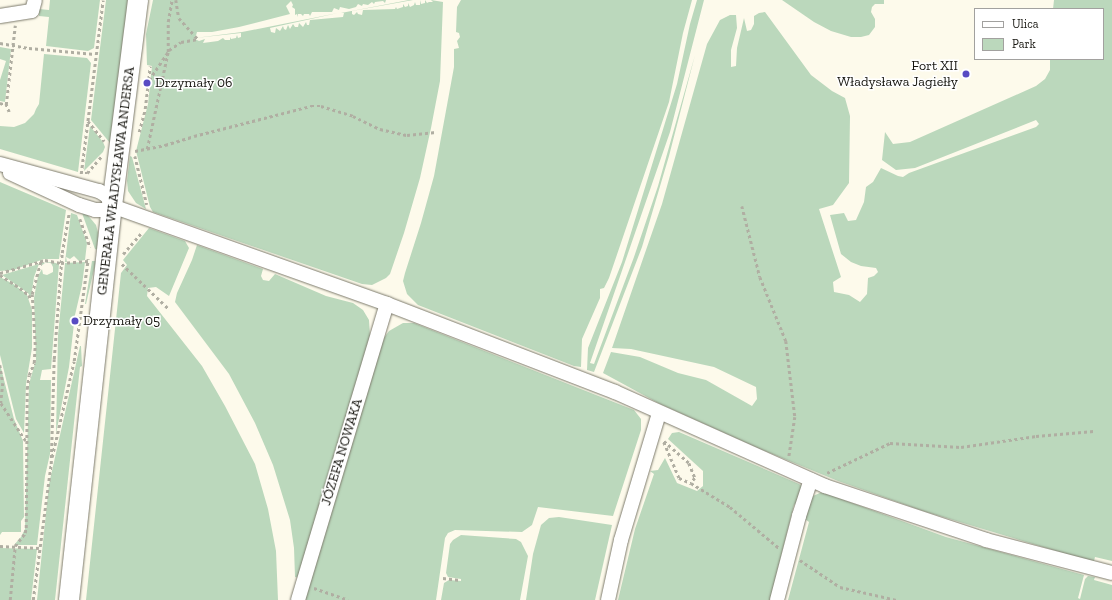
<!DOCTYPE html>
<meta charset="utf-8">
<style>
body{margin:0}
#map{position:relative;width:1112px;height:600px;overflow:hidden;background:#fdfaeb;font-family:"Zilla Slab",serif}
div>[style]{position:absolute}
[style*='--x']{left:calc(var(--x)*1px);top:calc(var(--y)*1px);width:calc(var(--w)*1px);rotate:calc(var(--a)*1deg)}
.green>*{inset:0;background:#bbd8bc}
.path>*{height:2.5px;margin-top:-1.25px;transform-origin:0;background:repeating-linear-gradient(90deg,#b0aea2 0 3px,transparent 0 6px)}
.roads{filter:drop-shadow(0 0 1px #7d7b6d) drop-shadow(0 0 1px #7d7b6d)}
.minor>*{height:14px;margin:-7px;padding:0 7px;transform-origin:7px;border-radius:7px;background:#fff}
.secondary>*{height:20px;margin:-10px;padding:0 10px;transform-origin:10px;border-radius:10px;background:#fff}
.dots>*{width:11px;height:11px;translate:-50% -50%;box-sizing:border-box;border:2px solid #fff;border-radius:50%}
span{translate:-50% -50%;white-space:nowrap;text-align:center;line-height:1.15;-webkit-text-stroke:3px #fff;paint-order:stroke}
.poi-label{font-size:14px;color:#16150f}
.right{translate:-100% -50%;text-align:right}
.left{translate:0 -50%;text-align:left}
.street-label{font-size:14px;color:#16150f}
.legend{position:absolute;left:974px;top:8px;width:130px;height:52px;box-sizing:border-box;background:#fff;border:1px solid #a2a19f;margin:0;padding:5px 7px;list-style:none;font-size:12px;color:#16150f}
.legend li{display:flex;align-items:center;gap:8px;height:20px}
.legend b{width:20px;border:1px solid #a2a19f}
</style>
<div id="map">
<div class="green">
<div style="clip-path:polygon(50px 0,100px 0,94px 48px,88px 51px,46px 46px,49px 17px,39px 16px,39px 9px,49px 10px)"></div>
<div style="clip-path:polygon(106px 0,128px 0,110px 143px,91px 120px)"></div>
<div style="clip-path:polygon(153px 0,386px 0,385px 3px,383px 1px,375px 2px,374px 4px,372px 2px,368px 5px,363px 4px,362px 6px,358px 4px,356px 7px,349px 9px,340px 7px,339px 10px,334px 8px,332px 12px,312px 12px,310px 16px,309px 14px,304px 14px,303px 16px,301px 14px,298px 14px,298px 17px,297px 14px,295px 15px,295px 9px,292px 7px,293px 5px,291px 1px,286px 6px,290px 14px,239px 27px,212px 32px,197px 32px,195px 39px,199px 41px,205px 39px,203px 43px,218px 41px,223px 38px,225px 40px,230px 40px,230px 37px,231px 39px,236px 38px,237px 35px,238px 38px,241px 37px,241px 33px,195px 38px,242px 32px,338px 13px,270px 28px,271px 32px,275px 33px,276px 28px,280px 31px,283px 26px,284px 29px,286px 30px,288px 25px,290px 29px,293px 24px,295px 27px,298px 27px,299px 23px,303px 27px,306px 22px,307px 25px,309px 25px,310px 20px,343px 17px,344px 13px,341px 13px,409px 0,413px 0,352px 11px,352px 14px,354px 15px,357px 12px,358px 14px,362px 15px,363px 10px,395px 9px,396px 7px,397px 9px,403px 7px,403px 4px,405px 7px,408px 6px,408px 3px,410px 7px,414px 5px,415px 2px,416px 5px,420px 5px,420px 0,421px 4px,425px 3px,425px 0,427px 3px,429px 2px,433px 2px,431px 0,443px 2px,440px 81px,431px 128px,420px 178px,404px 233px,390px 274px,386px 278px,372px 285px,362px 284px,153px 212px,150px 207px,136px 151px,148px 104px,152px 66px,147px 65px,146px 34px)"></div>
<div style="clip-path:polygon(461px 0,692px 0,683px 33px,669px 102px,609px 278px,604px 288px,600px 289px,600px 298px,582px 339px,581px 367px,574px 366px,418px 305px,407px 294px,403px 281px,405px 273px,421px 223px,434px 176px,454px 67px,454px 49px,459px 48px,457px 41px,460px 37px,459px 33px,456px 32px,457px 7px)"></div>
<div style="clip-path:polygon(697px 0,704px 0,670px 132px,590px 363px,594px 364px,634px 257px,658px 186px,695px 55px,669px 156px,642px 247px,594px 372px,587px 370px,588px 348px,622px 262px,677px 84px,690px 24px)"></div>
<div style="clip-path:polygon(782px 0,884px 0,884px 4px,875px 4px,872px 7px,871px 12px,875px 19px,875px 27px,869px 35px,861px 37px,851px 37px,831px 31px,814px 22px)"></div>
<div style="clip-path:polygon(1054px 0,1112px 0,1112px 561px,1095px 557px,1094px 561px,1083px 559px,923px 511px,838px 481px,760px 449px,660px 404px,603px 373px,611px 352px,640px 357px,678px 373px,706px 380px,752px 406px,757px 399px,756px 387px,714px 367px,631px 349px,612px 348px,662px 204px,707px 44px,720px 20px,730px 15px,736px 15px,737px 28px,731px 50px,731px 67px,736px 66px,737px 48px,744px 18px,747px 31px,751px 30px,754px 24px,754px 16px,759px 13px,765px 12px,811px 75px,832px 91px,845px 98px,850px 116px,849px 183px,833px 205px,819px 209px,841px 277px,833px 282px,834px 292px,849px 295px,860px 302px,867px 294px,868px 278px,874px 276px,878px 272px,876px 268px,861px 266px,851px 262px,841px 254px,830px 215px,844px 213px,848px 221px,856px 220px,864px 202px,866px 187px,873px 182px,881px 168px,898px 176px,903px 177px,909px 173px,1036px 127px,1039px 124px,1036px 120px,915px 168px,896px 170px,882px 160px,885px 132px,893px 144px,910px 142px,1036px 86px,1045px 79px,1050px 70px,1050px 59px,1103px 59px,1103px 9px,1053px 9px)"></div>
<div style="clip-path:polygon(0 47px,11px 49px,5px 102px,0 101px,0 80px,6px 61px,0 59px)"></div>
<div style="clip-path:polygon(44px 54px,87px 58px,91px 63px,78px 172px,0 149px,0 126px,14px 127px,25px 123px,34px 114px,36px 109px,39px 104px)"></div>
<div style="clip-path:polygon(90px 126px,103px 142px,105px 147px,103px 152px,84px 171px)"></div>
<div style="clip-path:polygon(130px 156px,132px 157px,146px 209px,136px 203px,128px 191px,127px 181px)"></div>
<div style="clip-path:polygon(0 182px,66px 210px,59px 259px,44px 259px,13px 270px,0 271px)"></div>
<div style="clip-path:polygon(71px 213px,77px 215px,87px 243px,85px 260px,79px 261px,74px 256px,70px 259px,66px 257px,67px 262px,65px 262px)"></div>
<div style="clip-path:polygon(82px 213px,86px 213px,96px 225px,99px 236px,98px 250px,95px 249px)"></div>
<div style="clip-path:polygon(149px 228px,185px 241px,189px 248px,169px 296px,156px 287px,148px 288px,147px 296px,202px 366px,225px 406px,255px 464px,268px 509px,276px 551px,278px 600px,86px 600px,121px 273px,127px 265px,123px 260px)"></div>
<div style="clip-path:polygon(197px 245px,263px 269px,261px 276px,263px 280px,269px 281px,275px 274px,326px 296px,353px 303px,363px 310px,369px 320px,370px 336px,299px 578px,295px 577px,294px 548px,290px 520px,273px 465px,255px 423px,229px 374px,175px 302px,177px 293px,192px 260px)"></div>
<div style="clip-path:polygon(92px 261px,96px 261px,86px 304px,85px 304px)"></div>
<div style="clip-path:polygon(52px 262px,59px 264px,51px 369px,42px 370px,40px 380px,51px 380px,50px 454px,45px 476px,37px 545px,14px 545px,21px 537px,25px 529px,29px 384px,36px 360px,34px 298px,38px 276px,42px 269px,43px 274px,47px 275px,53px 272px,53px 267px,51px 263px,45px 263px,41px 266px,42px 263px)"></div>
<div style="clip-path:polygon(85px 262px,82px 285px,75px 315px,69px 367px,56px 434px,58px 335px,65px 263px)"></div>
<div style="clip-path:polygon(39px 264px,34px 277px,31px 298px,28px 293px,2px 275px)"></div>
<div style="clip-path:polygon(0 277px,15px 285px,27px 295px,32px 310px,32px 348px,26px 384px,24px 433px,16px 419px,0 355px)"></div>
<div style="clip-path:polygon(403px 323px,414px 323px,634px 410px,641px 419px,641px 430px,613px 516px,538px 507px,532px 525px,522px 532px,455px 530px,448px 533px,445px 538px,436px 600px,305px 600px,383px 339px,389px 331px)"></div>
<div style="clip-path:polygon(80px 346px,81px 346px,82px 366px,80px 367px,55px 600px,37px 600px,49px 484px)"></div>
<div style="clip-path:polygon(0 364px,14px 419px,23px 441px,24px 517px,21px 521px,21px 532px,2px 532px,0 535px)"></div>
<div style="clip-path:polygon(679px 432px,799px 484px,803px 487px,800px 500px,794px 505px,770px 600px,618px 600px,635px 529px,654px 474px,650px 471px,658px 470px,665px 458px,677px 483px,697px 491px,703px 486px,703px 471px,668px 439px,672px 433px)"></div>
<div style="clip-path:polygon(822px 492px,946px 537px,1084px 575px,1078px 598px,1080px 599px,1085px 579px,1088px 576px,1095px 577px,1094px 580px,1112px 585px,1112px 600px,788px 600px,809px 522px,805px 519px,809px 503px,813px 496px)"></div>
<div style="clip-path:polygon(559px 517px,612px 525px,595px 600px,526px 600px,533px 554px,541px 525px,549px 518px)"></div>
<div style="clip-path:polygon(461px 535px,516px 539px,521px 542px,528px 556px,520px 600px,441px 600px,444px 583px,449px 580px,461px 581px,461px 579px,448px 577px,446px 573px,450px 544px,453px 540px)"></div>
<div style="clip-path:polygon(0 548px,37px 549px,31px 600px,0 600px)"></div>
</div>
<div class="path">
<div style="--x:176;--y:0;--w:18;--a:81"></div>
<div style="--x:179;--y:18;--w:28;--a:48"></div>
<div style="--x:0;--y:43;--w:29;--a:10"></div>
<div style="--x:29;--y:48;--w:66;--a:5.2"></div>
<div style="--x:149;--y:80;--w:36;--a:-56"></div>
<div style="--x:169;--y:50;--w:14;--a:-34"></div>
<div style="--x:181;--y:42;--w:17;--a:-10"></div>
<div style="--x:0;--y:103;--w:6;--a:18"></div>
<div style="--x:9;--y:112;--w:8;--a:-113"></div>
<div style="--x:6;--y:105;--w:80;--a:-83.5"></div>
<div style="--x:88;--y:121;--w:26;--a:51"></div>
<div style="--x:139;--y:132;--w:24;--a:-75"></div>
<div style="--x:145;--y:109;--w:43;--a:-83.4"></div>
<div style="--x:147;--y:149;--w:99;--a:-77.8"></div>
<div style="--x:168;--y:52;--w:30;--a:-90"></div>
<div style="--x:168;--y:22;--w:22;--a:-80"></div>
<div style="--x:135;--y:151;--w:31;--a:-11"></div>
<div style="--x:165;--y:145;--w:30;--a:-17"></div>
<div style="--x:194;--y:136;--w:121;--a:-14.4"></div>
<div style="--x:311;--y:106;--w:10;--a:0"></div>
<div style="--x:321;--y:106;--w:34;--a:17"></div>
<div style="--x:353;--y:116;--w:30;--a:26"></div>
<div style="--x:380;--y:129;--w:28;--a:13"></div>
<div style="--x:407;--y:135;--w:29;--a:-6"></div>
<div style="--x:135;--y:156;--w:50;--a:76.2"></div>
<div style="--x:85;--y:173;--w:2;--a:0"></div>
<div style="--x:87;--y:173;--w:23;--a:-49"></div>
<div style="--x:81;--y:174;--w:175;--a:-82.8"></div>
<div style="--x:742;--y:206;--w:73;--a:75.8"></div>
<div style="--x:760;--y:277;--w:69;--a:67.9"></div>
<div style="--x:786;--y:341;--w:77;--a:83.2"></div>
<div style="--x:795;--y:417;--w:40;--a:98.5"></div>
<div style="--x:80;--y:219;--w:30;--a:70"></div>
<div style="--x:123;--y:254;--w:30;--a:-49"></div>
<div style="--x:122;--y:264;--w:65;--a:43.8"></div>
<div style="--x:0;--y:273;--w:47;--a:-16.1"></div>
<div style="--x:45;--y:260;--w:16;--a:11"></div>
<div style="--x:61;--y:263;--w:27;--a:-4"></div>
<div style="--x:0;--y:275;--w:24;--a:33"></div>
<div style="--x:20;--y:288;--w:11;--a:38"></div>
<div style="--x:29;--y:295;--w:5;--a:68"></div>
<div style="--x:0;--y:365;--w:18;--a:81"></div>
<div style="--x:3;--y:383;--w:20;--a:96"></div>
<div style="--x:1;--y:403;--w:45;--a:56.7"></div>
<div style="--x:664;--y:441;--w:33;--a:41"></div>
<div style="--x:689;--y:463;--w:16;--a:68"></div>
<div style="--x:695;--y:478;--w:6;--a:129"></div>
<div style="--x:664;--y:442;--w:39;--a:67"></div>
<div style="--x:679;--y:478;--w:13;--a:23"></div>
<div style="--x:691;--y:483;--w:46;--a:31.6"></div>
<div style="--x:730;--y:507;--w:64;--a:39.9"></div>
<div style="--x:52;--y:457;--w:98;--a:-77.1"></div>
<div style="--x:74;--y:361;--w:103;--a:-82.2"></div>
<div style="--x:827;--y:473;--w:70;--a:-25.5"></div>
<div style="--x:890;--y:443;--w:71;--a:3.2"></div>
<div style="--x:961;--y:447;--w:76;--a:-8.3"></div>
<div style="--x:1036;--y:436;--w:58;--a:-4.9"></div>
<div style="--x:0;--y:546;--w:39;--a:3"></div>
<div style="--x:800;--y:560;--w:48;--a:34"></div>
<div style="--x:840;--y:587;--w:58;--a:12.8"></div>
<div style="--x:443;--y:578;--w:17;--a:7"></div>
<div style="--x:314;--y:588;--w:36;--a:19"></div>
<div style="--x:10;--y:600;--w:54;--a:-84.7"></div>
<div style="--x:15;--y:546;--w:16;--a:-52"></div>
<div style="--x:25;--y:533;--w:5;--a:-79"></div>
<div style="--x:26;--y:528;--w:139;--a:-89.6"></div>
<div style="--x:27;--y:389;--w:14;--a:-82"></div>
<div style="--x:29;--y:375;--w:13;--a:-67"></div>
<div style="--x:34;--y:363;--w:18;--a:-87"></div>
<div style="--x:35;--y:345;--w:51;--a:-93.4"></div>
<div style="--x:32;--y:294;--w:34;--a:-75"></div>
<div style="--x:33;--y:600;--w:137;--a:-82.5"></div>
<div style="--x:51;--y:464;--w:105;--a:-88.4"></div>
<div style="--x:54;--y:359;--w:106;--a:-85.7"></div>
<div style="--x:62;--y:253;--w:41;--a:-80.1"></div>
</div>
<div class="roads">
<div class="minor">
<div style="--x:0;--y:16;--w:32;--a:-9"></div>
<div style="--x:32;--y:11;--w:11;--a:-75"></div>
<div style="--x:0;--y:164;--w:103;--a:15.3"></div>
<div style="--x:99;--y:191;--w:9;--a:32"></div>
<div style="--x:107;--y:196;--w:11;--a:63"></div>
<div style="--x:10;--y:173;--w:76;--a:24.9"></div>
<div style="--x:79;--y:205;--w:17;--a:17"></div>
<div style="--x:95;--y:210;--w:11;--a:0"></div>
<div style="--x:106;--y:210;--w:7;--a:-34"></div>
<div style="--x:112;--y:206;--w:292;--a:19.6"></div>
<div style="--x:387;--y:304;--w:244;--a:21.1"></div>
<div style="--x:615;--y:392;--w:230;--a:24.1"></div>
<div style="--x:825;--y:486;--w:170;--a:18.5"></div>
<div style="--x:986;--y:540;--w:130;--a:14.7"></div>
<div style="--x:298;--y:600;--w:309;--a:-73.3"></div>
<div style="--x:608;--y:600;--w:61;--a:-77.8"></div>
<div style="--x:621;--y:540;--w:133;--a:-73.3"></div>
<div style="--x:777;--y:600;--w:87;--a:-75.3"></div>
<div style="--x:799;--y:516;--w:38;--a:-72"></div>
</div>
<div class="secondary">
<div style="--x:69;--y:600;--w:396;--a:-83.8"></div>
<div style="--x:112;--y:206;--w:208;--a:-82.8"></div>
</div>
</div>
<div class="dots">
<div style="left:966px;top:74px;background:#584bc3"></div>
<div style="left:147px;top:83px;background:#584bc3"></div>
<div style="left:75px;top:321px;background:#584bc3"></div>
</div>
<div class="poi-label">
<span class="right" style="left:958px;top:74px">Fort XII<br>Władysława Jagiełły</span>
<span class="left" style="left:155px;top:83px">Drzymały 06</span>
<span class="left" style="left:83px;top:321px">Drzymały 05</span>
</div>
<div class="street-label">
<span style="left:116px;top:181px;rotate:-83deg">GENERAŁA WŁADYSŁAWA ANDERSA</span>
<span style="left:342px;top:452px;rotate:-73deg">JÓZEFA NOWAKA</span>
</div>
<ul class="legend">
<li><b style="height:5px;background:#fff"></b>Ulica</li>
<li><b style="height:11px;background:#bbd8bc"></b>Park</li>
</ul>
</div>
